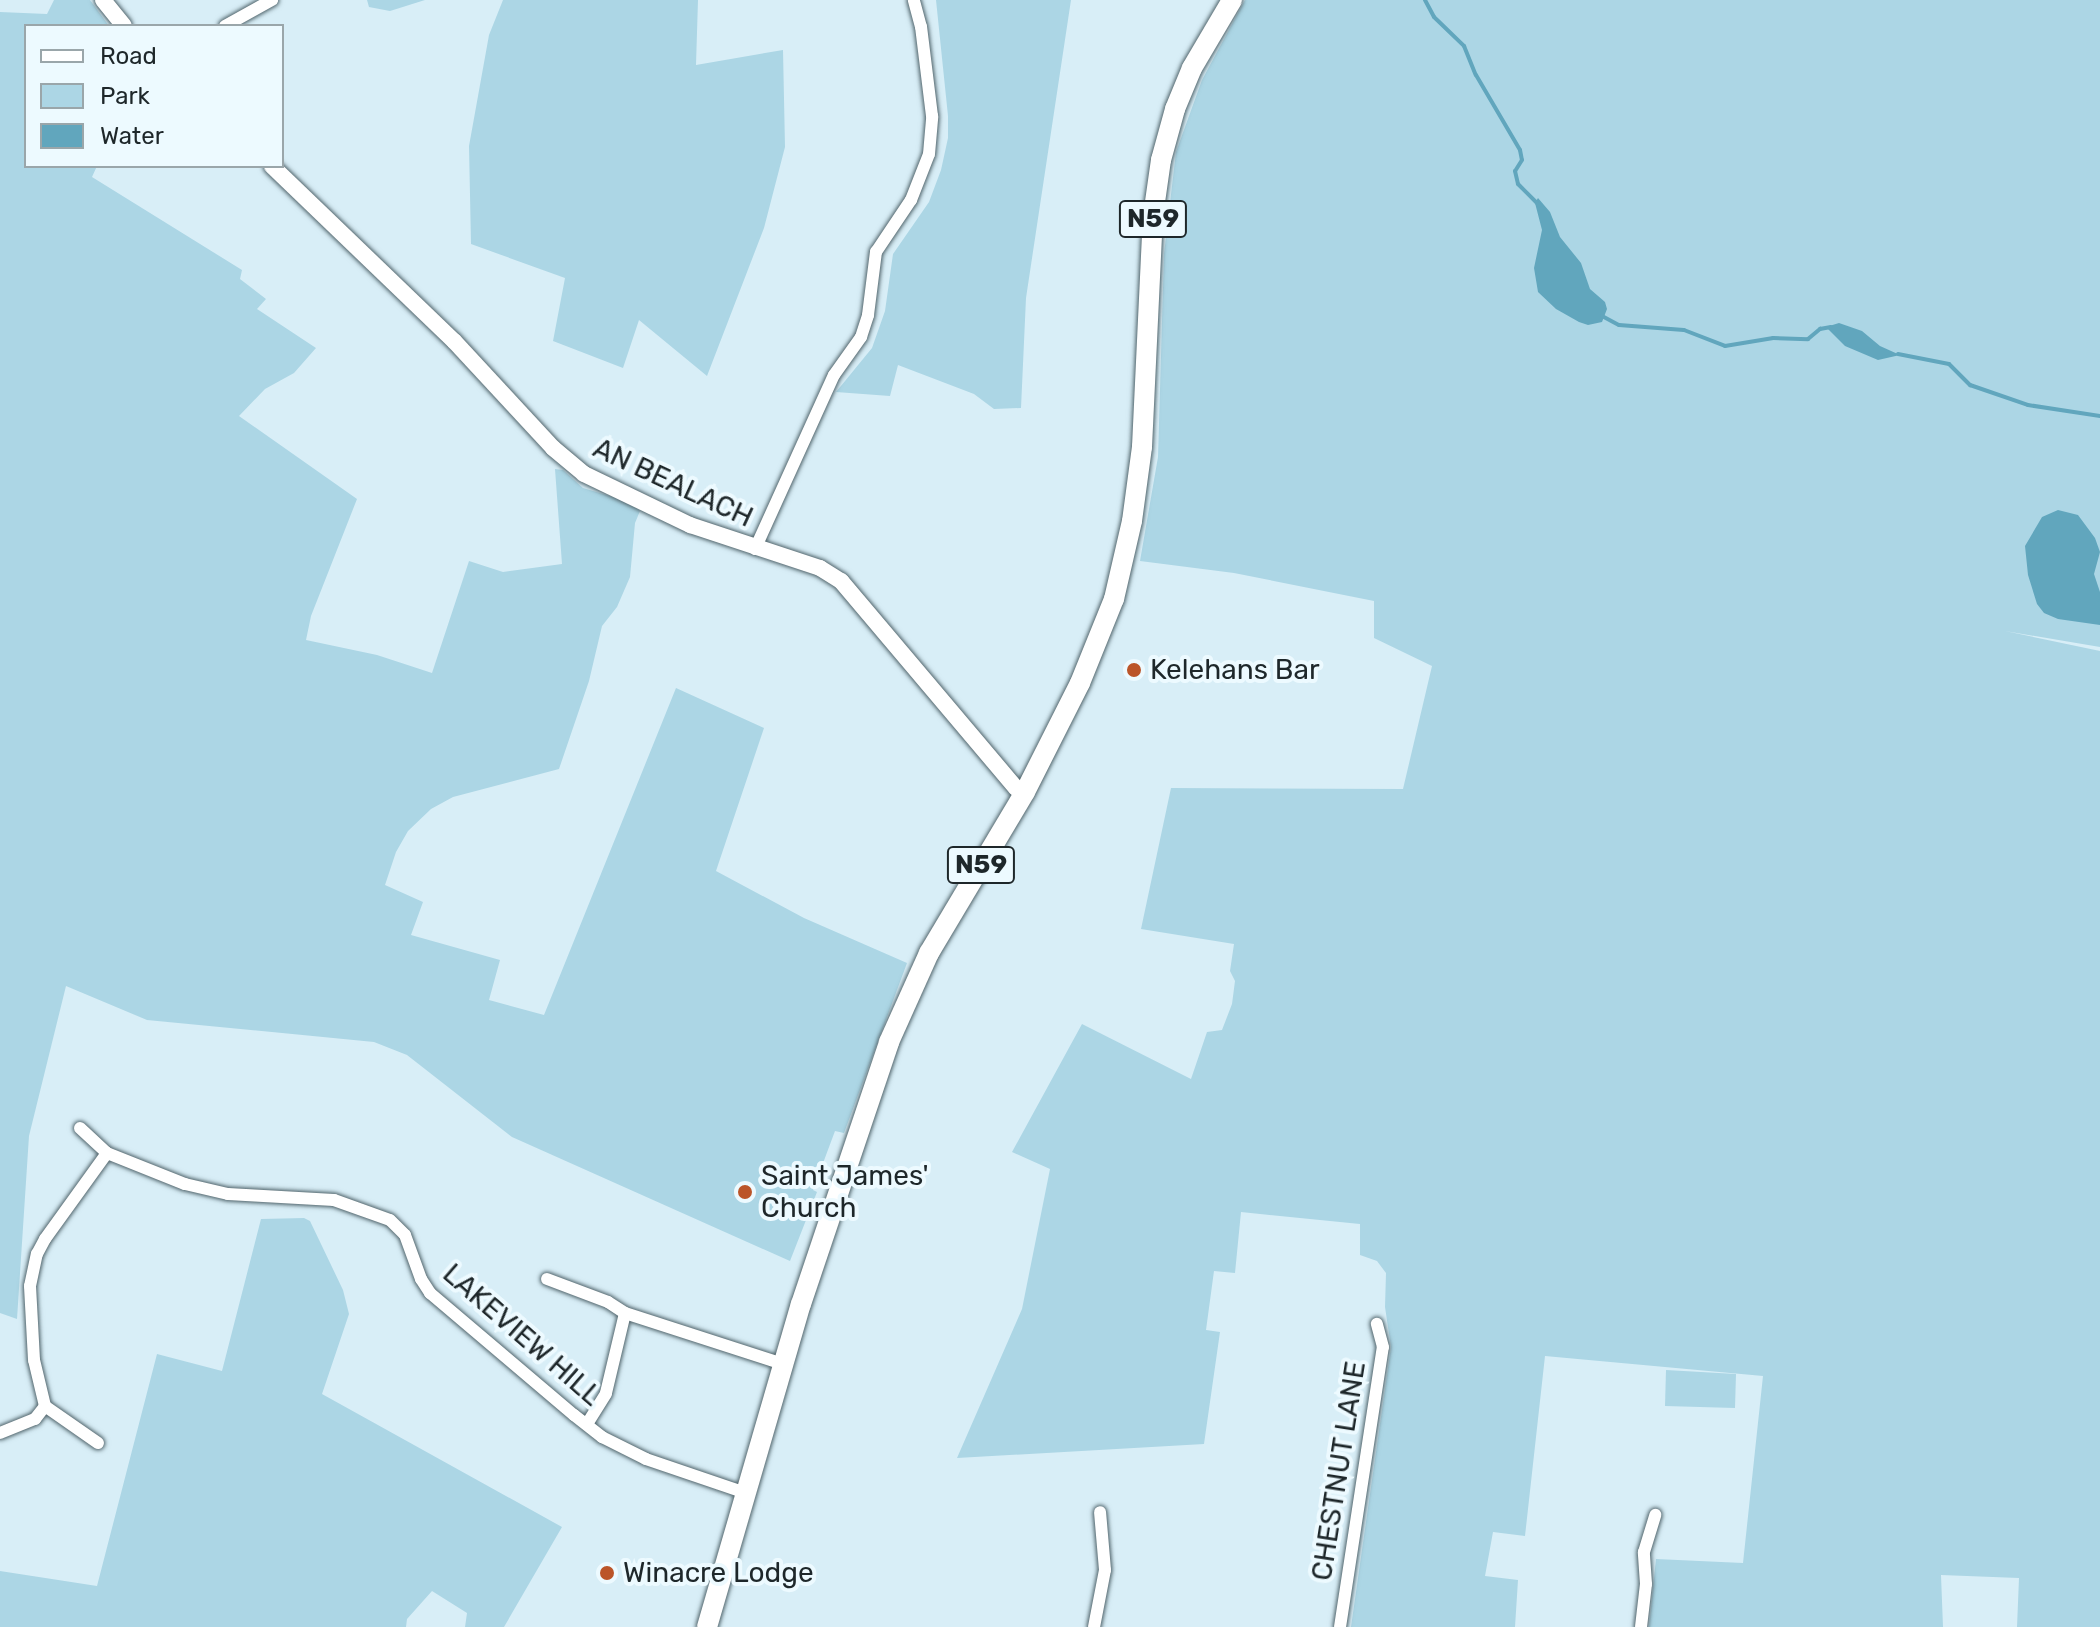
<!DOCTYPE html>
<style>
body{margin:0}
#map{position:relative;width:2100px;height:1627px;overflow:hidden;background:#d8eef7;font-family:Rubik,sans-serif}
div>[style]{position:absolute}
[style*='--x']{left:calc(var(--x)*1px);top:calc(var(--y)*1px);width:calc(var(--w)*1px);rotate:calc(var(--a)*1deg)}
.green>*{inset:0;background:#acd6e5}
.water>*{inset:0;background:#61a6bd}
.stream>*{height:4px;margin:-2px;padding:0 2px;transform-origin:2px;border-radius:2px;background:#61a6bd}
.roads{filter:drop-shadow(0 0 2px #51656c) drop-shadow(0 0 2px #51656c)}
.minor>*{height:12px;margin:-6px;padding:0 6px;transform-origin:6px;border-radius:6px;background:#fff}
.tertiary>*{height:16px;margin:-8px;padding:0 8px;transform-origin:8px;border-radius:8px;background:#fff}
.primary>*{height:20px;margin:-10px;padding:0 10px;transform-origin:10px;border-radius:10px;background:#fff}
.dots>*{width:22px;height:22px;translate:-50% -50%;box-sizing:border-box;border:4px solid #edfaff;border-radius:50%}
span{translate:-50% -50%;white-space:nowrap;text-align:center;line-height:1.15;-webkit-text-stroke:8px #edfaff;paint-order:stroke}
.shield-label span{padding:2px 6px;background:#edfaff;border:2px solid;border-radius:6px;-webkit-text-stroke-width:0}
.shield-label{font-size:26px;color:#1e272a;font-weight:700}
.street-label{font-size:28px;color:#1e272a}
.poi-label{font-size:28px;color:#1e272a}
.left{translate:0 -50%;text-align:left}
.legend{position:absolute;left:24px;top:24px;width:260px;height:144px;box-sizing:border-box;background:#edfaff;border:2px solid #9aa6aa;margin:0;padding:10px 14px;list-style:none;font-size:24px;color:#1e272a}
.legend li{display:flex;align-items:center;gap:16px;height:40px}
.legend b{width:40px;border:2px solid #9aa6aa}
</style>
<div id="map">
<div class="green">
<div style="clip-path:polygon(54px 0,90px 0,109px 26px,26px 26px,26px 166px,97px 166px,92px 177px,242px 270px,240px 279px,266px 299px,257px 309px,316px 348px,294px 373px,265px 389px,239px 416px,357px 499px,311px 616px,306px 640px,377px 655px,432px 673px,469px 561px,503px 572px,562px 564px,555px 469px,563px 470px,583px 488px,633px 503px,640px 511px,635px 523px,630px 577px,617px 607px,602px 626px,589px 681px,559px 769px,453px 797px,431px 809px,408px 831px,396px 852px,385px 885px,423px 902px,411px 935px,500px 960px,489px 1000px,544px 1015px,676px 688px,764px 728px,716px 871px,804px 918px,907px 963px,844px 1133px,835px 1131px,813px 1190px,817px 1192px,790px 1261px,512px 1137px,407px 1055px,374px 1042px,147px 1020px,66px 986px,29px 1136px,17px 1319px,0 1313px,0 12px,47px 14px)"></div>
<div style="clip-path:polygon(367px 0,425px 0,390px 11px,369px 7px)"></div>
<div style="clip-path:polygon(503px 0,698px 0,696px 65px,783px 50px,785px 147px,764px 228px,707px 376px,639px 320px,623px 368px,553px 341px,565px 278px,471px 244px,469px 146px,489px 35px)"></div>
<div style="clip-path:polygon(936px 0,1071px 0,1026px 298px,1021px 408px,994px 409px,974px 394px,898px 365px,890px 396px,836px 392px,872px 348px,885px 311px,893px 254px,929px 202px,941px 170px,948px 138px,948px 116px)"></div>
<div style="clip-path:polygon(1245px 0,2100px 0,2100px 647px,2005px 631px,2100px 651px,2100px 1627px,2017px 1627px,2019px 1578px,1941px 1575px,1943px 1627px,1649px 1627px,1656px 1559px,1743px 1563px,1763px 1376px,1545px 1356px,1525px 1536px,1493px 1532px,1485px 1576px,1518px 1580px,1515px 1627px,1351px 1627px,1391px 1347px,1385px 1307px,1386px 1273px,1377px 1261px,1360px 1255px,1360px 1224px,1241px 1212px,1235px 1273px,1214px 1271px,1206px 1330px,1220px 1332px,1204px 1444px,957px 1458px,1022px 1309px,1050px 1169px,1012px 1152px,1082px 1024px,1191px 1079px,1207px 1032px,1222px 1030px,1232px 1004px,1235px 981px,1230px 971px,1234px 944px,1141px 929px,1171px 788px,1403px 789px,1432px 666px,1374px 638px,1374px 601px,1234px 573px,1140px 561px,1158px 457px,1164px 254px,1176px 152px,1202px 80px)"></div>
<div style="clip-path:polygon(304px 1218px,310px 1221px,343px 1290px,349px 1314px,322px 1394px,562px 1527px,504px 1627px,465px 1627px,467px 1613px,432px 1591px,407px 1619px,406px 1627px,0 1627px,0 1571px,97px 1586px,157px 1354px,222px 1371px,261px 1219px)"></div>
<div style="clip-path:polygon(1666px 1370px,1736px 1374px,1735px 1408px,1665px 1406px)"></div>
</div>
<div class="water">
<div style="clip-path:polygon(1538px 198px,1550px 212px,1560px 237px,1581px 263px,1590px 289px,1605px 302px,1607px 309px,1602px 322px,1588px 325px,1579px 322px,1556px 309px,1538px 292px,1534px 268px,1542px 230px,1535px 203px)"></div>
<div style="clip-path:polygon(1839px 323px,1862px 331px,1880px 346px,1900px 355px,1878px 360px,1845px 346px,1826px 327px)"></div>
<div style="clip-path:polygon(2058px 510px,2078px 515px,2095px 538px,2100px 552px,2094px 574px,2100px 592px,2100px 625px,2058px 619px,2044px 613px,2037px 604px,2028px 575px,2025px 546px,2042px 517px)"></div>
</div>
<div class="stream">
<div style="--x:1425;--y:0;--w:19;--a:62"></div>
<div style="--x:1434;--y:17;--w:42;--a:44"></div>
<div style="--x:1464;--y:46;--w:31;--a:68"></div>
<div style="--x:1476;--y:75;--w:87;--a:59.6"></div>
<div style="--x:1520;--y:150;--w:10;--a:79"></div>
<div style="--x:1522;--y:160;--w:13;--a:122"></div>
<div style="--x:1515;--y:171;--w:13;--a:77"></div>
<div style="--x:1518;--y:184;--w:30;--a:45"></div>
<div style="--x:1602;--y:316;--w:19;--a:28"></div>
<div style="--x:1619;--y:325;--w:65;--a:4.4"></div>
<div style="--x:1684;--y:330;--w:44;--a:21.3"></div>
<div style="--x:1725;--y:346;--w:49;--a:-9.5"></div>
<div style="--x:1773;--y:338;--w:35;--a:2"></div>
<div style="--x:1808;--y:339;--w:16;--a:-40"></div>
<div style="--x:1820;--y:329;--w:11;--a:-10"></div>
<div style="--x:1898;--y:354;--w:52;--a:11.1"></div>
<div style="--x:1949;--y:364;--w:30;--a:45"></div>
<div style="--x:1970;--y:385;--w:61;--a:19"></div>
<div style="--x:2028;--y:405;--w:73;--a:8.7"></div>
</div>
<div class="roads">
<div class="minor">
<div style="--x:225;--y:26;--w:54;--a:-29"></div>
<div style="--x:755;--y:549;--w:191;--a:-65.6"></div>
<div style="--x:834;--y:375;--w:47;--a:-54.6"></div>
<div style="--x:861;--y:337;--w:23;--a:-72"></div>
<div style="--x:868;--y:315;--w:64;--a:-82.8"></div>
<div style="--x:876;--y:252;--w:63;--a:-56.1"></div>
<div style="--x:911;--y:200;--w:49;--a:-68.6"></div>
<div style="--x:929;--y:154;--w:38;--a:-85"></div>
<div style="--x:932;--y:116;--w:90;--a:-97"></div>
<div style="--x:921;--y:27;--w:28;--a:-105"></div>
<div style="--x:80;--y:1128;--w:37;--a:43"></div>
<div style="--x:107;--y:1153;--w:84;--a:21.7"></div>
<div style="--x:185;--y:1184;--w:44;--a:13.1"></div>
<div style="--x:228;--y:1194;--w:106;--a:3.2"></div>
<div style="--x:334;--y:1200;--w:59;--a:19.7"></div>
<div style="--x:390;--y:1220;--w:21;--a:45"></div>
<div style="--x:405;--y:1235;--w:47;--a:70"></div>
<div style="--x:421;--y:1279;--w:17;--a:57"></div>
<div style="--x:430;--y:1293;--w:189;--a:40.3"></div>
<div style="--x:574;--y:1415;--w:36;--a:38"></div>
<div style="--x:602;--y:1437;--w:49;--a:26.6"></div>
<div style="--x:646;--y:1459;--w:106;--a:18.8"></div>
<div style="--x:547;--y:1279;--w:65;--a:20.7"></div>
<div style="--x:608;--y:1302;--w:20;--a:33"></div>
<div style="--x:625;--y:1313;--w:166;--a:17.9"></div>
<div style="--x:587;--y:1424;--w:36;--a:-58"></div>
<div style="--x:606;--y:1393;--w:82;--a:-76.6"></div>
<div style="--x:0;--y:1433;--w:38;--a:-22"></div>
<div style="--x:35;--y:1419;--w:16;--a:-52"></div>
<div style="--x:98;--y:1443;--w:65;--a:-145.1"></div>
<div style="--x:45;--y:1406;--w:47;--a:-103.4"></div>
<div style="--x:34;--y:1360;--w:74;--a:-93.1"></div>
<div style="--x:30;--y:1286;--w:33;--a:-78"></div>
<div style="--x:37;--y:1254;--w:17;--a:-62"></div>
<div style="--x:45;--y:1239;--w:106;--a:-54.2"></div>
<div style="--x:1094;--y:1627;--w:58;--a:-79.1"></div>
<div style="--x:1105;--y:1570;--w:58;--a:-94.9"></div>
<div style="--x:1340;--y:1627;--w:283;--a:-81.3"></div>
<div style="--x:1383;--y:1347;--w:24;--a:-105"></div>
<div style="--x:1641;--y:1627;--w:43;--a:-83.4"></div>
<div style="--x:1646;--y:1584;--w:32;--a:-94"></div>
<div style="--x:1644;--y:1552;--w:39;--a:-73"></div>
</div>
<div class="tertiary">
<div style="--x:103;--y:0;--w:33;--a:51"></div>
<div style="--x:272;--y:166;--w:252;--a:43.9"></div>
<div style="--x:454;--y:341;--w:146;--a:47.2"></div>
<div style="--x:553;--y:448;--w:40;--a:40"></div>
<div style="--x:584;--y:474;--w:118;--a:25.7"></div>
<div style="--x:690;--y:525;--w:137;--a:18.3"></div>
<div style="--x:820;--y:568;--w:25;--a:32"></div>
<div style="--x:841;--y:581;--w:271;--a:49.8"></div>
<div style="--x:1016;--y:788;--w:10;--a:24"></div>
</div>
<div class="primary">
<div style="--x:707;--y:1627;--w:336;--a:-73.8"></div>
<div style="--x:801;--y:1304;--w:276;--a:-71.4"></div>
<div style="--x:889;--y:1042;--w:98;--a:-65.8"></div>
<div style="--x:929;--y:953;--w:187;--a:-59.2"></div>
<div style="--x:1025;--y:792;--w:122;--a:-63.2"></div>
<div style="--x:1080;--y:683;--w:91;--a:-68"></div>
<div style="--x:1114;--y:599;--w:80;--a:-77"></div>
<div style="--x:1132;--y:521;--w:75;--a:-82.3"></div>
<div style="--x:1142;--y:447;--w:231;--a:-87.3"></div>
<div style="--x:1153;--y:216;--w:57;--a:-81.9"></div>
<div style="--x:1161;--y:160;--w:53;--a:-74.6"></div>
<div style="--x:1175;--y:109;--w:44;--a:-67.5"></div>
<div style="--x:1192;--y:68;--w:79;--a:-59.5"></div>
</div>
</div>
<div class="dots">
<div style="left:1134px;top:670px;background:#bb5529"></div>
<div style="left:745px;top:1192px;background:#bb5529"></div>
<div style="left:607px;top:1573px;background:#bb5529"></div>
</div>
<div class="shield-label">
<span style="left:1153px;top:219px">N59</span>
<span style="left:981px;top:865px">N59</span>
</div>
<div class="street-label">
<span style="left:673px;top:483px;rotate:25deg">AN BEALACH</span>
<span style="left:522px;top:1335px;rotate:41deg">LAKEVIEW HILL</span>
<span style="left:1339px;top:1471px;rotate:-81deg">CHESTNUT LANE</span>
</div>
<div class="poi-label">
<span class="left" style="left:1150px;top:670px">Kelehans Bar</span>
<span class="left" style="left:761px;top:1192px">Saint James'<br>Church</span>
<span class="left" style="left:623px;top:1573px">Winacre Lodge</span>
</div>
<ul class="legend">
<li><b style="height:10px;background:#fff"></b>Road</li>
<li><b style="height:22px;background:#acd6e5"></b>Park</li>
<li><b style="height:22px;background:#61a6bd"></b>Water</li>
</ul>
</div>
